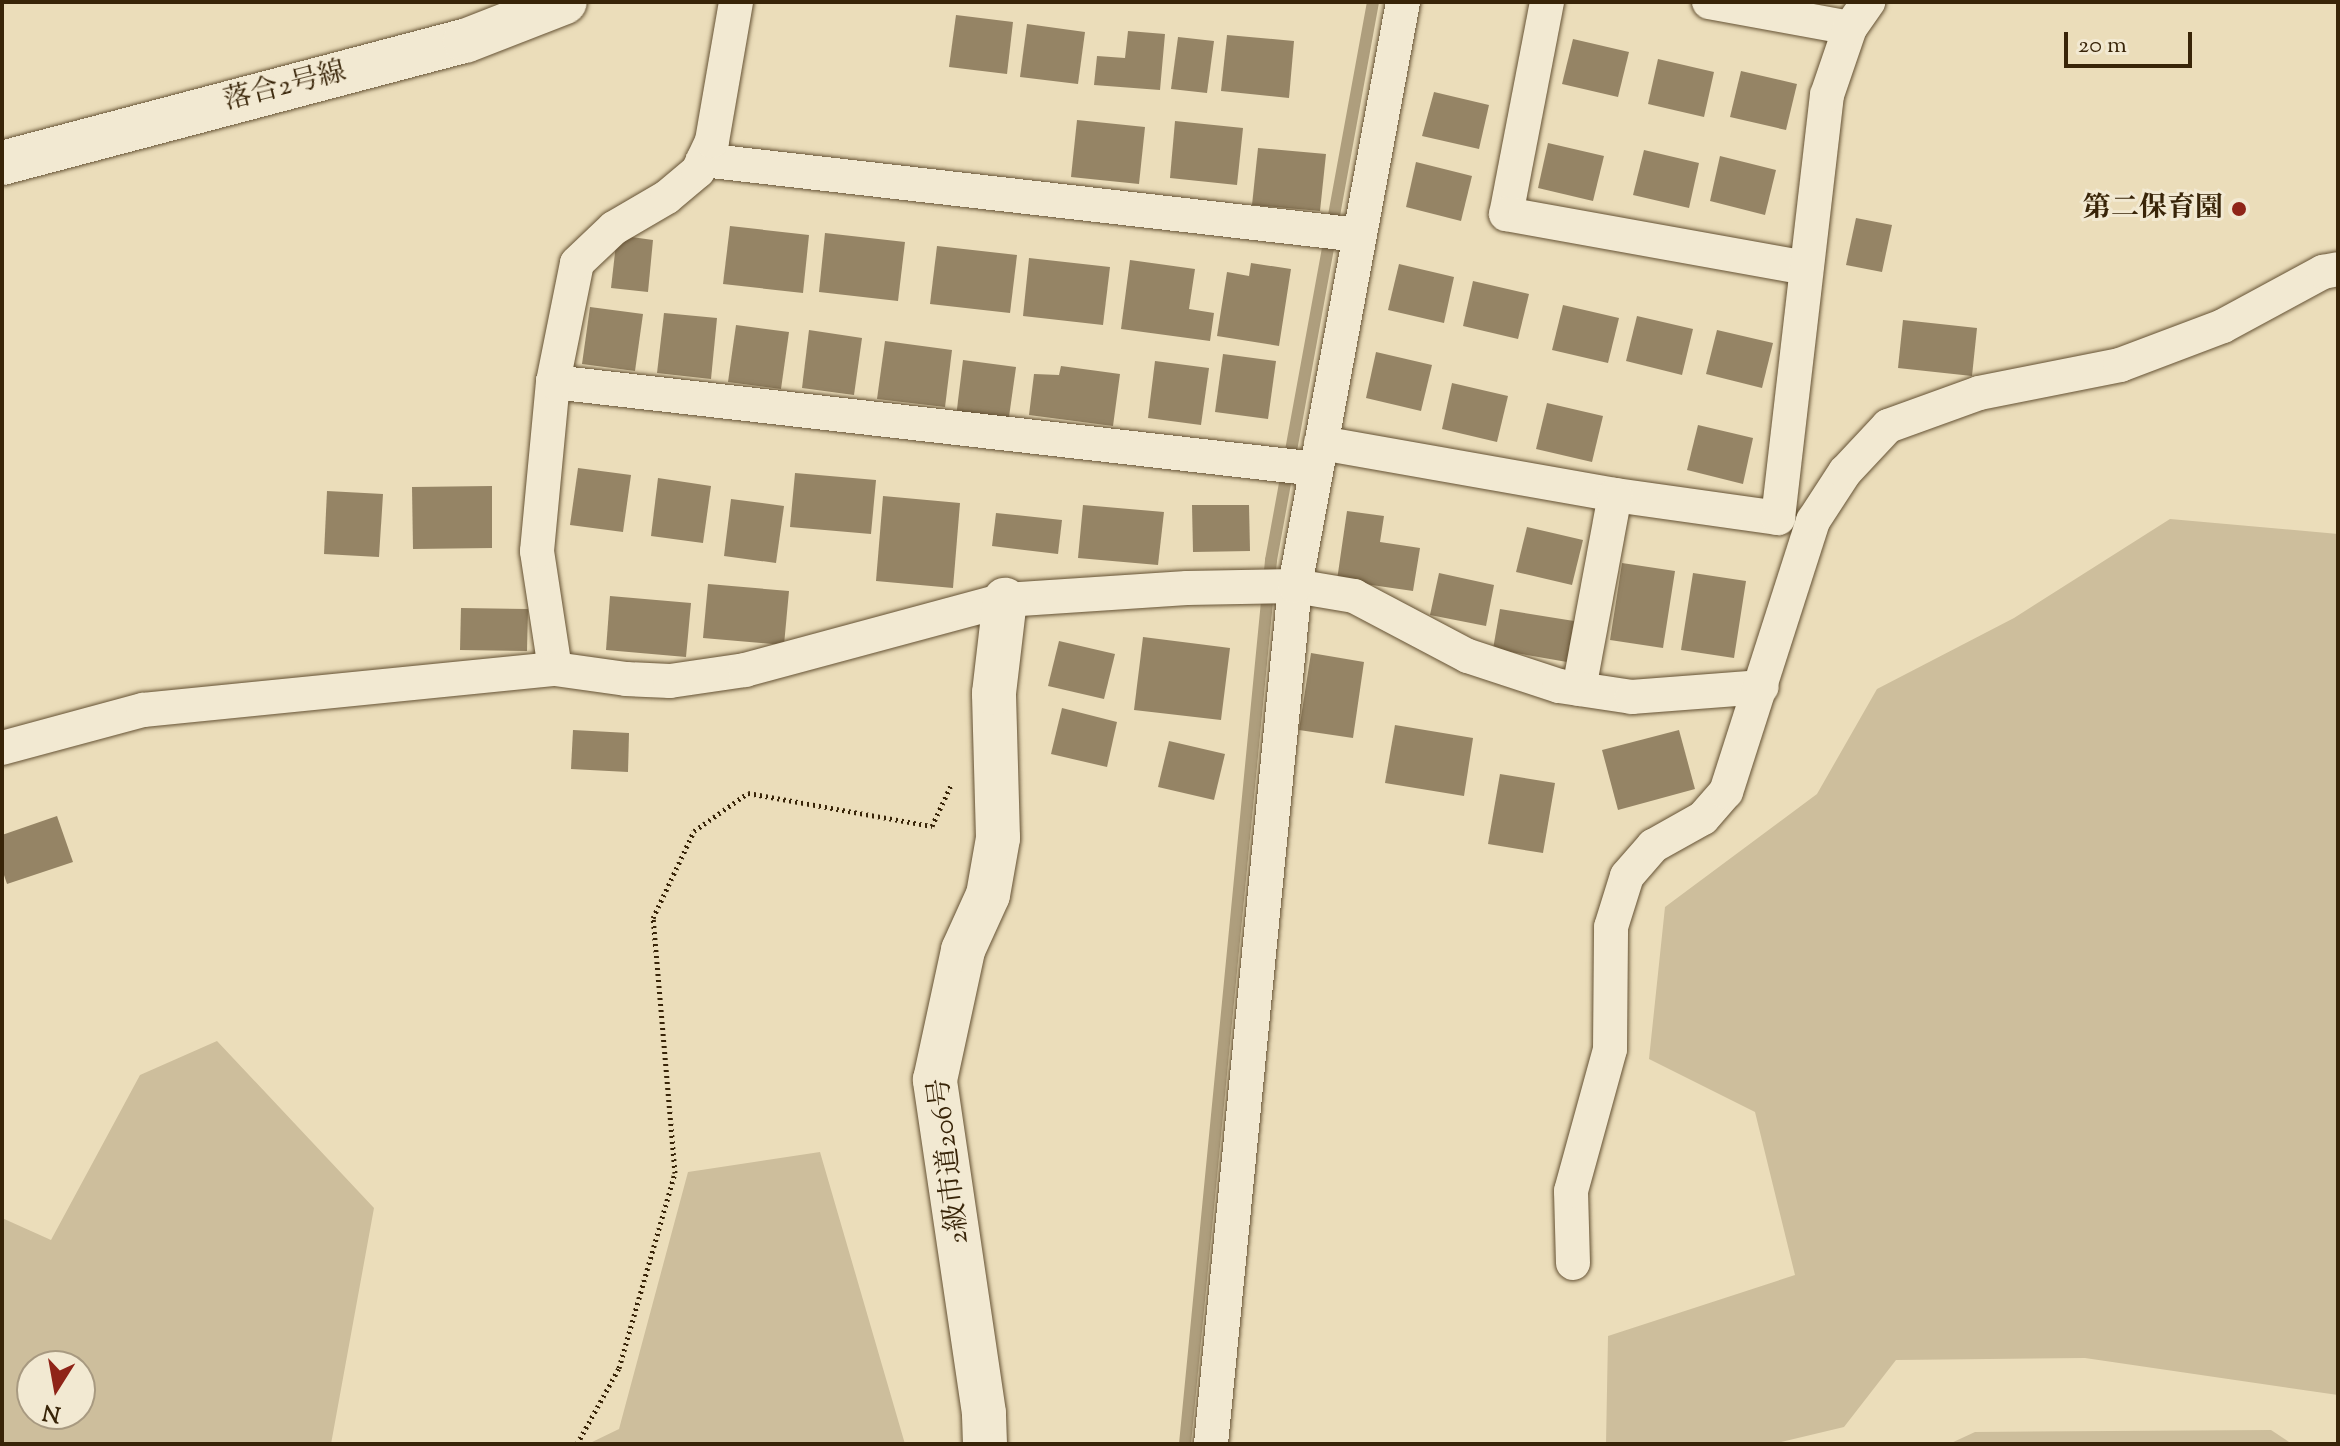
<!DOCTYPE html>
<meta charset="utf-8">
<style>
body{margin:0}
#map{position:relative;width:2340px;height:1446px;overflow:hidden;background:#ebddba;font-family:"Sorts Mill Goudy","Noto Serif JP",serif}
div>[style]{position:absolute}
[style*='--x']{left:calc(var(--x)*1px);top:calc(var(--y)*1px);width:calc(var(--w)*1px);rotate:calc(var(--a)*1deg)}
.green>*{inset:0;background:#cdbe9c}
.stream>*{height:12px;margin:-6px;padding:0 6px;transform-origin:6px;border-radius:6px;background:#ae9e7d}
.building>*{inset:0;background:#958465}
.path>*{height:5px;margin-top:-2.5px;transform-origin:0;background:repeating-linear-gradient(90deg,#382408 0 2px,transparent 0 6px)}
.roads{filter:drop-shadow(0 0 2px #655234) drop-shadow(0 0 2px #655234)}
.street>*{height:34px;margin:-17px;padding:0 17px;transform-origin:17px;border-radius:17px;background:#f2e9d2}
.secondary>*{height:44px;margin:-22px;padding:0 22px;transform-origin:22px;border-radius:22px;background:#f2e9d2}
.dots>*{width:22px;height:22px;translate:-50% -50%;box-sizing:border-box;border:4px solid #f2e9d2;border-radius:50%}
span{translate:-50% -50%;white-space:nowrap;text-align:center;line-height:1.15;-webkit-text-stroke:6px #f2e9d2;paint-order:stroke}
.street-label{font-size:28px;color:#382408}
.poi-label{font-size:28px;color:#382408;font-weight:700}
.right{translate:-100% -50%;text-align:right}
.frame{position:absolute;inset:0;border:4px solid #382408;pointer-events:none}
.north{position:absolute;left:16px;top:1350px;width:80px;height:80px;box-sizing:border-box;background:#f2e9d2;border:2px solid #a89a81;border-radius:50%;rotate:191deg;font-size:22px;font-weight:700;line-height:32px;text-align:center;color:#382408}
.north::after{content:'';display:block;margin:auto;width:28px;height:36px;background:#8f2418;clip-path:polygon(50% 0,100% 100%,50% 72%,0 100%)}
.scale{position:absolute;left:2064px;top:32px;width:128px;height:36px;box-sizing:border-box;border:4px solid #382408;border-top:0;padding-left:10px;font-size:24px;line-height:28px;white-space:nowrap;color:#382408;-webkit-text-stroke:6px #f2e9d2;paint-order:stroke}
</style>
<div id="map">
<div class="green">
<div style="clip-path:polygon(2170px 519px,2338px 534px,2338px 1395px,2085px 1358px,1896px 1360px,1844px 1427px,1773px 1444px,1606px 1444px,1608px 1336px,1795px 1275px,1755px 1112px,1649px 1059px,1665px 907px,1817px 794px,1877px 689px,2014px 618px)"></div>
<div style="clip-path:polygon(evenodd,217px 1041px,374px 1208px,331px 1444px,2px 1444px,2px 1218px,51px 1240px,140px 1075px,217px 1041px,32px 1366px,80px 1366px,80px 1414px,32px 1414px,32px 1366px)"></div>
<div style="clip-path:polygon(820px 1152px,905px 1444px,588px 1444px,619px 1429px,688px 1172px)"></div>
<div style="clip-path:polygon(2271px 1430px,2292px 1444px,1949px 1444px,1975px 1432px)"></div>
</div>
<div class="stream">
<div style="--x:1185;--y:1444;--w:888;--a:-84.44"></div>
<div style="--x:1271;--y:560;--w:567;--a:-79.64"></div>
</div>
<div class="building">
<div style="clip-path:polygon(956px 15px,1013px 22px,1007px 74px,949px 67px)"></div>
<div style="clip-path:polygon(1027px 24px,1085px 32px,1078px 84px,1020px 77px)"></div>
<div style="clip-path:polygon(1128px 31px,1165px 34px,1160px 90px,1094px 85px,1097px 56px,1125px 58px)"></div>
<div style="clip-path:polygon(1227px 35px,1294px 41px,1289px 98px,1221px 91px)"></div>
<div style="clip-path:polygon(1178px 37px,1214px 41px,1207px 93px,1171px 89px)"></div>
<div style="clip-path:polygon(1573px 39px,1629px 52px,1618px 97px,1562px 84px)"></div>
<div style="clip-path:polygon(1658px 59px,1714px 72px,1704px 117px,1648px 104px)"></div>
<div style="clip-path:polygon(1741px 71px,1797px 84px,1786px 130px,1730px 117px)"></div>
<div style="clip-path:polygon(1434px 92px,1489px 105px,1479px 149px,1422px 136px)"></div>
<div style="clip-path:polygon(1077px 120px,1145px 127px,1139px 184px,1071px 177px)"></div>
<div style="clip-path:polygon(1175px 121px,1243px 128px,1237px 185px,1170px 178px)"></div>
<div style="clip-path:polygon(1548px 143px,1604px 156px,1593px 201px,1538px 188px)"></div>
<div style="clip-path:polygon(1258px 148px,1326px 154px,1320px 211px,1252px 205px)"></div>
<div style="clip-path:polygon(1644px 150px,1699px 163px,1689px 208px,1633px 195px)"></div>
<div style="clip-path:polygon(1720px 156px,1776px 170px,1765px 215px,1710px 201px)"></div>
<div style="clip-path:polygon(1416px 162px,1472px 176px,1461px 221px,1406px 207px)"></div>
<div style="clip-path:polygon(1856px 218px,1892px 225px,1882px 272px,1846px 265px)"></div>
<div style="clip-path:polygon(730px 226px,809px 235px,803px 293px,723px 284px)"></div>
<div style="clip-path:polygon(825px 233px,905px 242px,898px 301px,819px 292px)"></div>
<div style="clip-path:polygon(617px 235px,653px 240px,648px 292px,611px 288px)"></div>
<div style="clip-path:polygon(937px 246px,1017px 255px,1010px 313px,930px 304px)"></div>
<div style="clip-path:polygon(1029px 258px,1110px 267px,1103px 325px,1023px 316px)"></div>
<div style="clip-path:polygon(1130px 260px,1195px 269px,1189px 309px,1214px 313px,1210px 341px,1121px 329px)"></div>
<div style="clip-path:polygon(1251px 263px,1291px 269px,1279px 346px,1217px 336px,1227px 272px,1249px 276px)"></div>
<div style="clip-path:polygon(1399px 264px,1454px 277px,1444px 323px,1388px 310px)"></div>
<div style="clip-path:polygon(1473px 281px,1529px 294px,1518px 339px,1463px 326px)"></div>
<div style="clip-path:polygon(1563px 305px,1619px 318px,1608px 363px,1552px 350px)"></div>
<div style="clip-path:polygon(590px 307px,643px 314px,635px 371px,582px 364px)"></div>
<div style="clip-path:polygon(664px 313px,717px 318px,711px 379px,657px 373px)"></div>
<div style="clip-path:polygon(1637px 316px,1693px 329px,1682px 375px,1626px 361px)"></div>
<div style="clip-path:polygon(1903px 320px,1977px 328px,1972px 376px,1898px 368px)"></div>
<div style="clip-path:polygon(736px 325px,789px 332px,781px 389px,728px 382px)"></div>
<div style="clip-path:polygon(809px 330px,862px 338px,854px 395px,802px 388px)"></div>
<div style="clip-path:polygon(1717px 330px,1773px 343px,1762px 388px,1706px 374px)"></div>
<div style="clip-path:polygon(885px 341px,952px 350px,945px 407px,877px 399px)"></div>
<div style="clip-path:polygon(1376px 352px,1432px 365px,1421px 411px,1366px 398px)"></div>
<div style="clip-path:polygon(1223px 354px,1276px 361px,1268px 419px,1215px 412px)"></div>
<div style="clip-path:polygon(963px 360px,1016px 367px,1008px 424px,956px 417px)"></div>
<div style="clip-path:polygon(1155px 361px,1209px 368px,1201px 425px,1148px 418px)"></div>
<div style="clip-path:polygon(1061px 366px,1120px 374px,1113px 426px,1029px 415px,1034px 374px,1059px 375px)"></div>
<div style="clip-path:polygon(1452px 383px,1508px 396px,1497px 442px,1442px 429px)"></div>
<div style="clip-path:polygon(1547px 403px,1603px 416px,1592px 462px,1536px 449px)"></div>
<div style="clip-path:polygon(1698px 425px,1753px 438px,1743px 484px,1687px 470px)"></div>
<div style="clip-path:polygon(578px 468px,631px 475px,623px 532px,570px 525px)"></div>
<div style="clip-path:polygon(795px 473px,876px 480px,871px 534px,790px 527px)"></div>
<div style="clip-path:polygon(658px 478px,711px 486px,703px 543px,651px 536px)"></div>
<div style="clip-path:polygon(492px 486px,492px 548px,413px 549px,412px 487px)"></div>
<div style="clip-path:polygon(327px 491px,383px 494px,379px 557px,324px 554px)"></div>
<div style="clip-path:polygon(883px 496px,960px 503px,953px 588px,876px 581px)"></div>
<div style="clip-path:polygon(731px 499px,784px 506px,776px 563px,724px 556px)"></div>
<div style="clip-path:polygon(1083px 505px,1164px 512px,1158px 565px,1078px 558px)"></div>
<div style="clip-path:polygon(1192px 505px,1249px 505px,1250px 551px,1193px 552px)"></div>
<div style="clip-path:polygon(1347px 511px,1384px 516px,1380px 542px,1420px 548px,1413px 591px,1337px 580px)"></div>
<div style="clip-path:polygon(996px 513px,1062px 520px,1058px 554px,992px 546px)"></div>
<div style="clip-path:polygon(1527px 527px,1583px 540px,1572px 585px,1516px 572px)"></div>
<div style="clip-path:polygon(1622px 563px,1675px 571px,1663px 648px,1610px 640px)"></div>
<div style="clip-path:polygon(1439px 573px,1494px 585px,1486px 626px,1430px 615px)"></div>
<div style="clip-path:polygon(1693px 573px,1746px 581px,1734px 658px,1681px 650px)"></div>
<div style="clip-path:polygon(708px 584px,789px 591px,784px 645px,703px 638px)"></div>
<div style="clip-path:polygon(610px 596px,691px 603px,686px 657px,606px 650px)"></div>
<div style="clip-path:polygon(461px 608px,528px 609px,527px 651px,460px 650px)"></div>
<div style="clip-path:polygon(1500px 609px,1574px 621px,1567px 662px,1493px 649px)"></div>
<div style="clip-path:polygon(1143px 637px,1230px 648px,1221px 720px,1134px 710px)"></div>
<div style="clip-path:polygon(1059px 641px,1115px 654px,1104px 699px,1048px 686px)"></div>
<div style="clip-path:polygon(1311px 653px,1364px 662px,1353px 738px,1299px 730px)"></div>
<div style="clip-path:polygon(1062px 708px,1117px 722px,1107px 767px,1051px 754px)"></div>
<div style="clip-path:polygon(1395px 725px,1473px 738px,1464px 796px,1385px 783px)"></div>
<div style="clip-path:polygon(573px 730px,629px 733px,628px 772px,571px 769px)"></div>
<div style="clip-path:polygon(1679px 730px,1695px 789px,1618px 810px,1602px 750px)"></div>
<div style="clip-path:polygon(1169px 741px,1225px 754px,1214px 800px,1158px 787px)"></div>
<div style="clip-path:polygon(1500px 774px,1555px 783px,1543px 853px,1488px 844px)"></div>
<div style="clip-path:polygon(57px 816px,73px 862px,7px 884px,2px 869px,2px 835px)"></div>
</div>
<div class="path">
<div style="--x:577;--y:1444;--w:87;--a:-61.1"></div>
<div style="--x:619;--y:1368;--w:203;--a:-74"></div>
<div style="--x:675;--y:1173;--w:256;--a:-94.9"></div>
<div style="--x:653;--y:918;--w:96;--a:-64.8"></div>
<div style="--x:694;--y:831;--w:66;--a:-35.1"></div>
<div style="--x:748;--y:793;--w:187;--a:10.2"></div>
<div style="--x:932;--y:826;--w:45;--a:-65.1"></div>
</div>
<div class="roads">
<div class="street">
<div style="--x:1547;--y:2;--w:216;--a:100.9"></div>
<div style="--x:1506;--y:214;--w:305;--a:10.2"></div>
<div style="--x:1709;--y:2;--w:143;--a:10.4"></div>
<div style="--x:703;--y:160;--w:660;--a:6.52"></div>
<div style="--x:553;--y:382;--w:768;--a:6.5"></div>
<div style="--x:1321;--y:443;--w:299;--a:10"></div>
<div style="--x:1615;--y:495;--w:165;--a:8"></div>
<div style="--x:1778;--y:518;--w:426;--a:-83.4"></div>
<div style="--x:1827;--y:95;--w:71;--a:-71.1"></div>
<div style="--x:1850;--y:28;--w:32;--a:-55"></div>
<div style="--x:555;--y:669;--w:119;--a:-98.7"></div>
<div style="--x:537;--y:551;--w:170;--a:-84.6"></div>
<div style="--x:553;--y:382;--w:121;--a:-78.6"></div>
<div style="--x:577;--y:263;--w:51;--a:-43.4"></div>
<div style="--x:614;--y:228;--w:61;--a:-30.3"></div>
<div style="--x:667;--y:197;--w:40;--a:-40"></div>
<div style="--x:698;--y:171;--w:33;--a:-65"></div>
<div style="--x:712;--y:141;--w:141;--a:-80.2"></div>
<div style="--x:1579;--y:689;--w:197;--a:-79.5"></div>
<div style="--x:2;--y:748;--w:146;--a:-15.1"></div>
<div style="--x:143;--y:710;--w:414;--a:-5.7"></div>
<div style="--x:555;--y:669;--w:72;--a:8"></div>
<div style="--x:626;--y:679;--w:44;--a:2.6"></div>
<div style="--x:670;--y:681;--w:76;--a:-8.3"></div>
<div style="--x:745;--y:670;--w:269;--a:-15.1"></div>
<div style="--x:1005;--y:600;--w:182;--a:-3.8"></div>
<div style="--x:1187;--y:588;--w:108;--a:-1.1"></div>
<div style="--x:1295;--y:586;--w:60;--a:9.6"></div>
<div style="--x:1354;--y:596;--w:129;--a:27.8"></div>
<div style="--x:1468;--y:656;--w:96;--a:18.2"></div>
<div style="--x:1559;--y:686;--w:74;--a:8.6"></div>
<div style="--x:1632;--y:697;--w:130;--a:-4.4"></div>
<div style="--x:1573;--y:1263;--w:72;--a:-91.6"></div>
<div style="--x:1571;--y:1191;--w:147;--a:-74.6"></div>
<div style="--x:1610;--y:1049;--w:122;--a:-89.5"></div>
<div style="--x:1611;--y:927;--w:53;--a:-72.6"></div>
<div style="--x:1627;--y:876;--w:40;--a:-49"></div>
<div style="--x:1653;--y:846;--w:57;--a:-29.2"></div>
<div style="--x:1703;--y:818;--w:35;--a:-49"></div>
<div style="--x:1726;--y:792;--w:285;--a:-72.2"></div>
<div style="--x:1813;--y:521;--w:59;--a:-56.9"></div>
<div style="--x:1845;--y:472;--w:63;--a:-46.9"></div>
<div style="--x:1888;--y:426;--w:97;--a:-19.9"></div>
<div style="--x:1979;--y:393;--w:144;--a:-11.2"></div>
<div style="--x:2120;--y:365;--w:110;--a:-20.7"></div>
<div style="--x:2223;--y:326;--w:114;--a:-28.4"></div>
<div style="--x:2323;--y:272;--w:15;--a:-11"></div>
<div style="--x:1211;--y:1444;--w:862;--a:-84.41"></div>
<div style="--x:1295;--y:586;--w:594;--a:-79.52"></div>
</div>
<div class="secondary">
<div style="--x:2;--y:163;--w:479;--a:-14.8"></div>
<div style="--x:465;--y:41;--w:107;--a:-21.3"></div>
<div style="--x:985;--y:1444;--w:31;--a:-92"></div>
<div style="--x:984;--y:1413;--w:337;--a:-98.4"></div>
<div style="--x:935;--y:1080;--w:133;--a:-77.8"></div>
<div style="--x:963;--y:950;--w:60;--a:-65.6"></div>
<div style="--x:988;--y:895;--w:58;--a:-80"></div>
<div style="--x:998;--y:838;--w:145;--a:-91.6"></div>
<div style="--x:994;--y:693;--w:94;--a:-83.3"></div>
</div>
</div>
<div class="dots">
<div style="left:2239px;top:209px;background:#8f2418"></div>
</div>
<div class="street-label">
<span style="left:285px;top:87px;rotate:-14deg">落合2号線</span>
<span style="left:950px;top:1161px;rotate:-97deg">2級市道206号</span>
</div>
<div class="poi-label">
<span class="right" style="left:2223px;top:209px">第二保育園</span>
</div>
<div class="frame"></div>
<div class="north">N</div>
<div class="scale">20 m</div>
</div>
